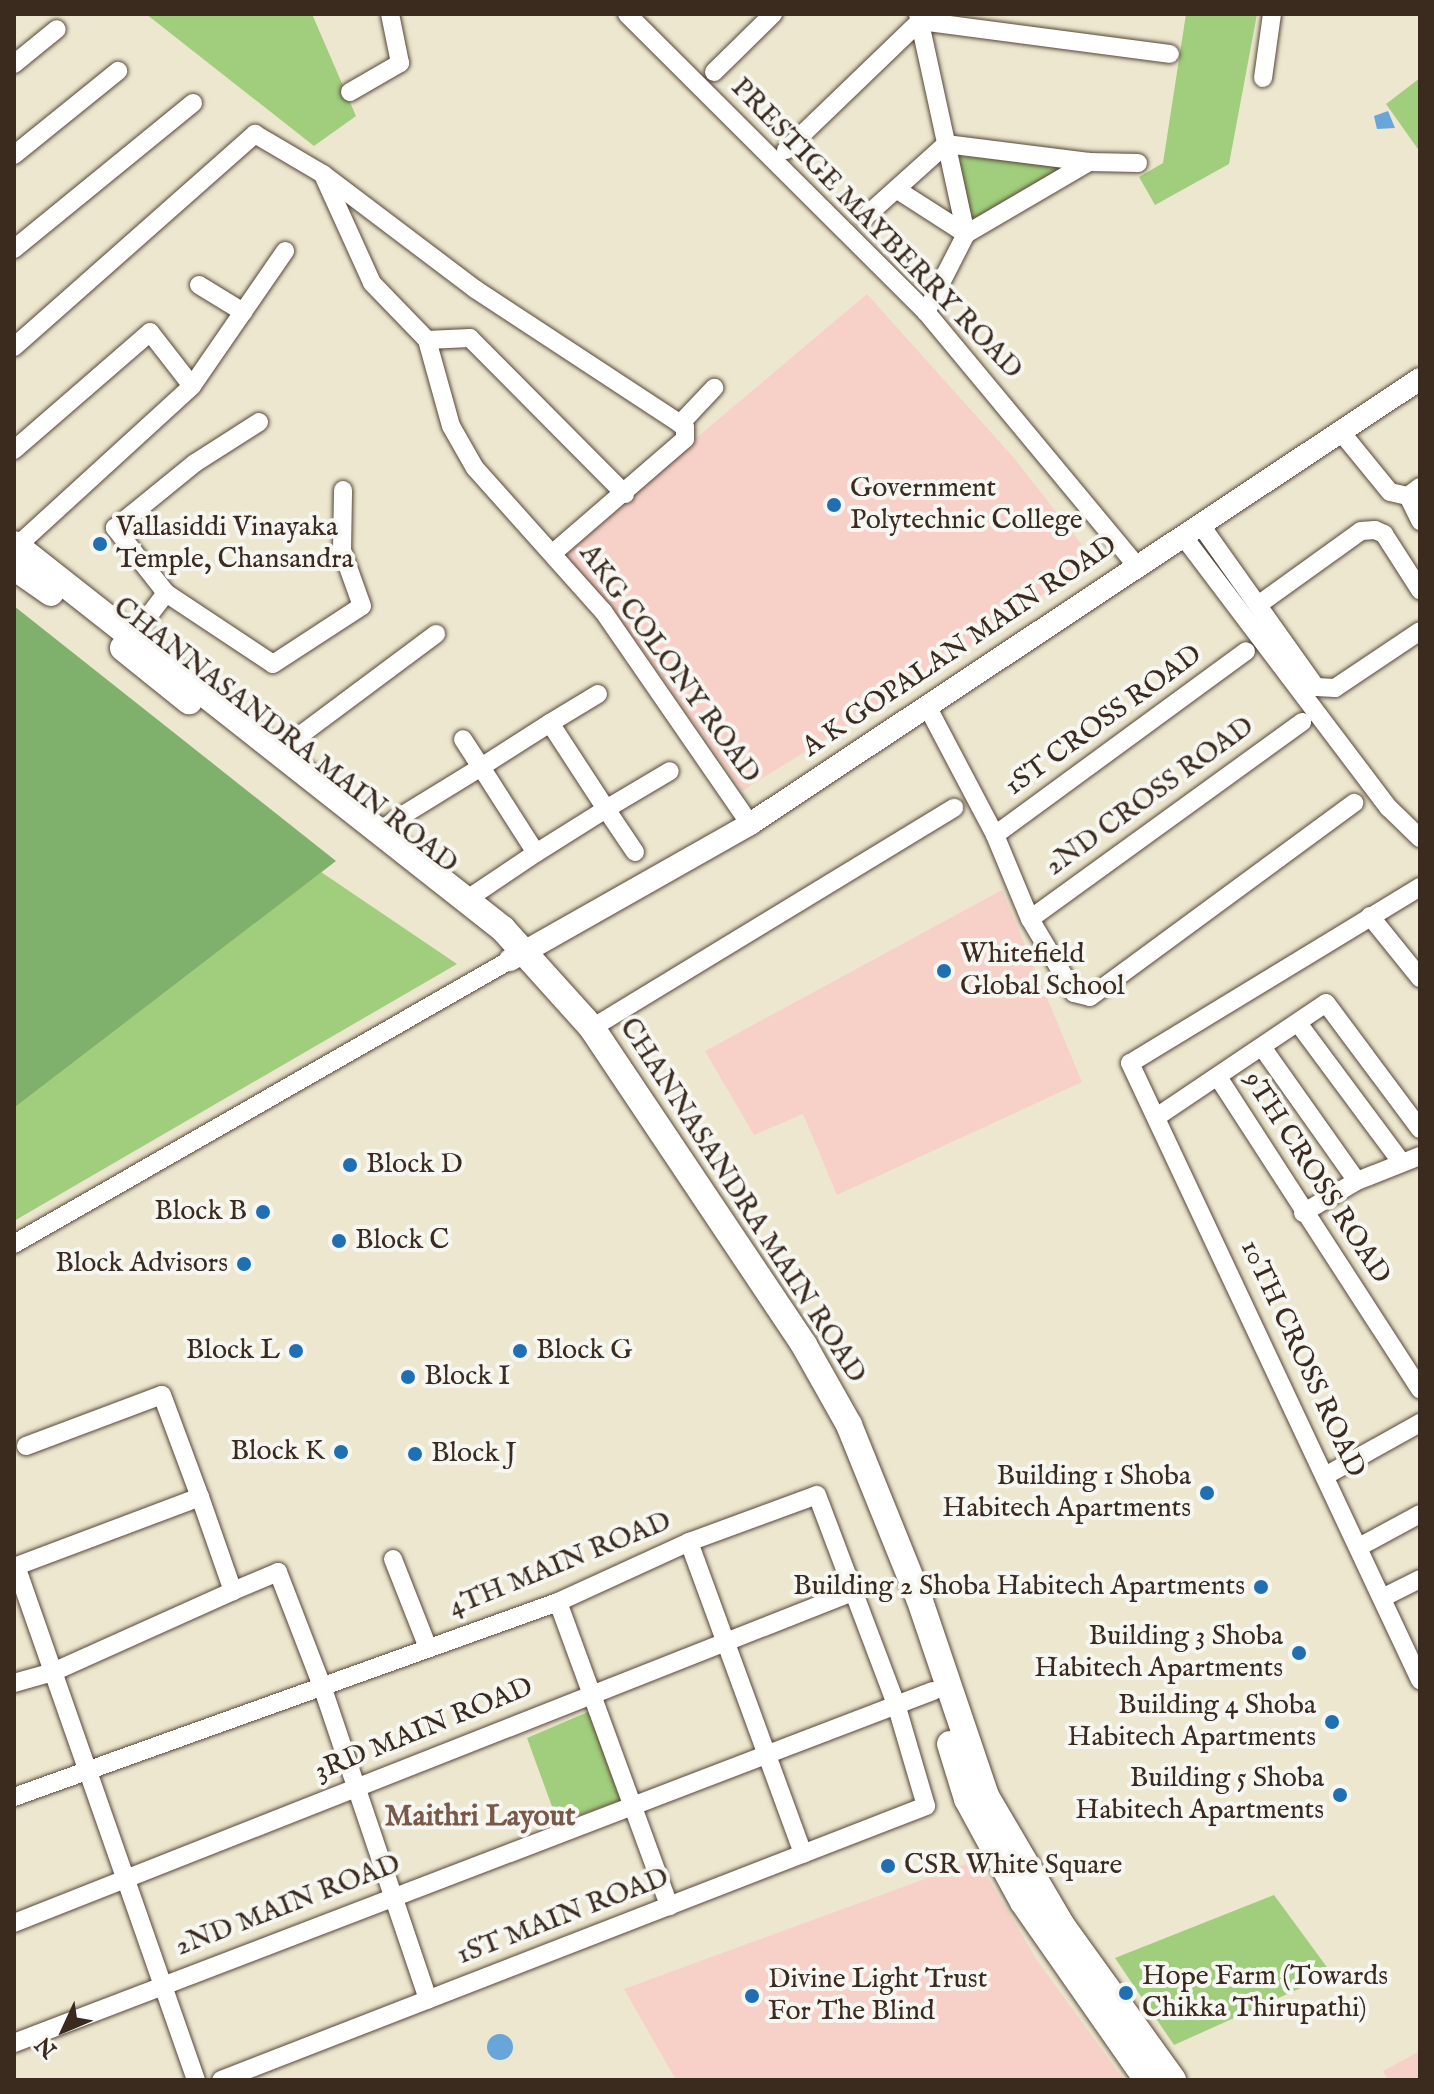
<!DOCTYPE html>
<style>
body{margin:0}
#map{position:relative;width:1434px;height:2094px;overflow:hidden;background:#ede7cf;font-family:"IM FELL English",serif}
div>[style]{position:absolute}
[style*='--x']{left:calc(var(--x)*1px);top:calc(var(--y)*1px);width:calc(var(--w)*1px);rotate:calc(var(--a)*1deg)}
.built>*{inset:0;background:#f7d1c8}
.green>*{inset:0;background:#a0ce7c}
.forest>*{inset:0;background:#80b16c}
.water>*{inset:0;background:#68a5da}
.round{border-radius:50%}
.roads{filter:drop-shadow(0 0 2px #564639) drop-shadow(0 0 2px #564639)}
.minor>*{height:18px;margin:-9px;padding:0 9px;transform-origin:9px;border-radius:9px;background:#fff}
.tertiary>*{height:22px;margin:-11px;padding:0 11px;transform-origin:11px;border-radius:11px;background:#fff}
.secondary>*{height:26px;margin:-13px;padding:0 13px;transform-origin:13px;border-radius:13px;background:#fff}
.dots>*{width:22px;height:22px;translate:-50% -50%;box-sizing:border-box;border:4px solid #f6f6f2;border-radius:50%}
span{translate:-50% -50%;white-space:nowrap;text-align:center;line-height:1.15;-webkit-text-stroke:8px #f6f6f2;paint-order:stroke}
.street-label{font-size:28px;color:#3b2a1e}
.poi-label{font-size:28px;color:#3b2a1e}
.left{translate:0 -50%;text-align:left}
.right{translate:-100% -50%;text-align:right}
.neighbourhood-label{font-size:30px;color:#78594a;font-weight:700}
.frame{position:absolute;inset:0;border:16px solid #3b2a1e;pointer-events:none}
.north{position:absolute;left:24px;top:1990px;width:80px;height:80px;-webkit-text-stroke:6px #f6f6f2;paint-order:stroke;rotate:226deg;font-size:22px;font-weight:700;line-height:32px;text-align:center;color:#3b2a1e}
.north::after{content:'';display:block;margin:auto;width:28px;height:36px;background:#3b2a1e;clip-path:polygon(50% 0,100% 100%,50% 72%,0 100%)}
</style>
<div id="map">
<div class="built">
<div style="clip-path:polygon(867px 294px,1014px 458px,1093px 559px,935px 671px,742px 791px,634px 637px,561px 552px)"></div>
<div style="clip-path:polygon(1002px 890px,1082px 1082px,837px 1195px,803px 1114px,754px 1135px,705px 1051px)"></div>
<div style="clip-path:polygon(977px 1860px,1037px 1960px,1124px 2080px,676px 2080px,624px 1989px)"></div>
<div style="clip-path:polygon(1420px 2051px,1420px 2080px,1388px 2080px,1383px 2071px)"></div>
</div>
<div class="green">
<div style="clip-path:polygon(146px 14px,312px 14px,356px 116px,314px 146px)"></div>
<div style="clip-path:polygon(1186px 14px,1257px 14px,1229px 164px,1155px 205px,1139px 177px,1163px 163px)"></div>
<div style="clip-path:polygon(1420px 78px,1420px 152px,1386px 104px)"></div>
<div style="clip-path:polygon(958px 156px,1069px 166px,972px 221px)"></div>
<div style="clip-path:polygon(321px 872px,457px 964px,14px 1221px,14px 1108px)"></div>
<div style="clip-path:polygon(595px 1709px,627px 1798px,558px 1823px,527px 1738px)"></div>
<div style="clip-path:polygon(1274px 1895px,1332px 1974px,1174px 2045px,1115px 1958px)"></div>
</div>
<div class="forest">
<div style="clip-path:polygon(14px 606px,336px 861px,14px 1108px)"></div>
</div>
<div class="water">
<div style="clip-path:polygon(1388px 111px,1395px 128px,1377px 129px,1374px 116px)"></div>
<div class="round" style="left:487px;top:2034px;width:26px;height:26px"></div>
</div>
<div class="roads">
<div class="minor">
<div style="--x:627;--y:14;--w:422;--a:44.9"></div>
<div style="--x:926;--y:312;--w:329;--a:50.3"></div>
<div style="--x:918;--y:14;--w:225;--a:77.7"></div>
<div style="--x:966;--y:234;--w:88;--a:117.1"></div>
<div style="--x:14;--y:64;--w:55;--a:-39.1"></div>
<div style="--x:714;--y:72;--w:83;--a:-44.5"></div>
<div style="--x:1263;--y:78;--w:65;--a:-82"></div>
<div style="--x:350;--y:92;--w:58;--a:-30.1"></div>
<div style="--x:400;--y:63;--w:50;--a:-101.5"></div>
<div style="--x:786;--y:150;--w:186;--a:-43.9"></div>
<div style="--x:920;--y:21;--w:252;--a:7.5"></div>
<div style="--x:14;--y:155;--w:134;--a:-38.9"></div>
<div style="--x:324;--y:177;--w:116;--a:65.6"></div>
<div style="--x:372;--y:283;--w:79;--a:46"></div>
<div style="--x:427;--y:340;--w:89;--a:74.4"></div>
<div style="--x:451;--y:426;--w:48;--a:60.3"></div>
<div style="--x:475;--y:468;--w:192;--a:48.2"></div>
<div style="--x:603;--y:611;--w:259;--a:55.4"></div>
<div style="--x:896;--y:189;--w:83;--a:32.7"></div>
<div style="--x:966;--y:234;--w:143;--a:-30.3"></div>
<div style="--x:865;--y:217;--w:109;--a:-42"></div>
<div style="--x:946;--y:144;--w:144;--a:7.2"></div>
<div style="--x:1089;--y:162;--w:49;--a:1.2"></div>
<div style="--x:14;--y:249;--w:231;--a:-39.2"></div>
<div style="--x:199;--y:285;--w:52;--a:31.5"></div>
<div style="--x:427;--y:340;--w:43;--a:-2.7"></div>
<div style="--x:470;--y:338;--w:220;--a:45.2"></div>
<div style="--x:14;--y:347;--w:322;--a:-41.5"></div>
<div style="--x:255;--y:134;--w:79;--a:30.5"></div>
<div style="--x:323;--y:174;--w:191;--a:37.1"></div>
<div style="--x:475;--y:289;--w:251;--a:33.3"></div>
<div style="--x:685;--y:427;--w:12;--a:90"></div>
<div style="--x:685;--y:439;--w:174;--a:139.2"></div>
<div style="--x:680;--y:424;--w:50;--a:-46.6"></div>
<div style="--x:1341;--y:432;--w:77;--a:50.8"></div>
<div style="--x:1390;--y:492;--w:18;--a:13"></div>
<div style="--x:1408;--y:496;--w:15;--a:-37"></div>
<div style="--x:14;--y:450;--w:180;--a:-40.9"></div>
<div style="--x:150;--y:332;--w:68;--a:52.1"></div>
<div style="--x:1408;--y:496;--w:28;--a:64"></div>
<div style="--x:1200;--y:524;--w:200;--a:54.6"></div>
<div style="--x:1316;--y:687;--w:19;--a:3"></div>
<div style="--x:1335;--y:688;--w:102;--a:-33.8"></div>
<div style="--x:1183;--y:536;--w:341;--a:52.9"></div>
<div style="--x:1389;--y:808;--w:43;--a:44.1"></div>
<div style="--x:17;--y:546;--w:237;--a:-42.4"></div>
<div style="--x:192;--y:386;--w:164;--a:-55.4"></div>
<div style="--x:166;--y:593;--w:128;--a:33.6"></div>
<div style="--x:273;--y:664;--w:106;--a:-33.1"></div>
<div style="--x:362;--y:606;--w:59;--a:-109.7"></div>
<div style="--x:342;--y:550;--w:60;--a:-89"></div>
<div style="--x:1258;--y:605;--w:127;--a:-35.7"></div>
<div style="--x:1361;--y:531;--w:14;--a:-4"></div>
<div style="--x:1375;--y:530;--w:10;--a:24"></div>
<div style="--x:1384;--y:534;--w:67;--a:57.3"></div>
<div style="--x:125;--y:647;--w:68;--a:-52.8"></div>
<div style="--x:166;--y:593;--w:83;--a:-128.1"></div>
<div style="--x:115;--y:528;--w:103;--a:-39.1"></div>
<div style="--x:195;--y:463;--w:76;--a:-32.6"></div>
<div style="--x:927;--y:706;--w:146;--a:62.2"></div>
<div style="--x:995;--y:835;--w:91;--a:67.4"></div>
<div style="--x:1030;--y:919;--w:86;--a:59.3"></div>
<div style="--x:1074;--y:993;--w:16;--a:14"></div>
<div style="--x:1090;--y:997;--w:328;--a:-36.3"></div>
<div style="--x:550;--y:723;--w:56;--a:-31.1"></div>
<div style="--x:279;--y:751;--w:196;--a:-36.7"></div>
<div style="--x:381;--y:831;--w:18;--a:-38"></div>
<div style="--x:395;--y:820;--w:101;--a:-31.6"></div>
<div style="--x:481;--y:767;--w:82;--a:-32.5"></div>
<div style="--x:550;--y:723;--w:103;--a:56.9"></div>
<div style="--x:606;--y:809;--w:83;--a:147.8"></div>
<div style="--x:536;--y:853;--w:102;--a:-122.6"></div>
<div style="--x:481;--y:767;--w:33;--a:-123"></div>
<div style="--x:995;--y:835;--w:311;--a:-36.2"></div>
<div style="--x:635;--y:852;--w:52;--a:-124"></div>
<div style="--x:606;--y:809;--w:74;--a:-30.7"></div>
<div style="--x:1420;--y:887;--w:339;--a:148.7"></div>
<div style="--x:1130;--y:1063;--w:682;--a:64.83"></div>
<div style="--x:466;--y:900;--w:84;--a:-33.9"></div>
<div style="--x:1370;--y:916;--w:80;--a:51.1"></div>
<div style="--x:1030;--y:919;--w:336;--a:-35.9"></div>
<div style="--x:1298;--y:1023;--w:174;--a:53.4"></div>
<div style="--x:592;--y:1028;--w:424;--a:-31.3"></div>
<div style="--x:1262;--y:1047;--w:164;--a:54.7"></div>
<div style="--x:1218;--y:1077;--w:372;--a:57.1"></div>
<div style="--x:1158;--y:1116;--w:202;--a:-33.9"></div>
<div style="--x:1326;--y:1003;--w:157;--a:53.3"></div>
<div style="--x:1303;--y:1213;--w:63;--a:-30.7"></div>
<div style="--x:1357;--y:1181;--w:68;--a:-21.6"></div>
<div style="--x:14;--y:1244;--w:572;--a:-29.79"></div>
<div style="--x:26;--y:1446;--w:145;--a:-20.6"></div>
<div style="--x:162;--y:1395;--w:109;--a:69.6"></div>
<div style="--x:200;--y:1497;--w:197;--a:159.4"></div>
<div style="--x:16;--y:1566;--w:545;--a:70.7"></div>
<div style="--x:1325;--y:1476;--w:109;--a:-29.2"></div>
<div style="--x:200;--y:1497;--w:100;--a:70.7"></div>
<div style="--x:233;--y:1591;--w:49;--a:-22.9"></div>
<div style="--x:278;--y:1572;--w:122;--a:68.9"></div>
<div style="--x:322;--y:1686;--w:331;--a:71.3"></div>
<div style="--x:689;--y:1542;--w:332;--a:69.9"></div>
<div style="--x:1359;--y:1547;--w:69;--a:-28.4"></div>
<div style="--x:393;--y:1559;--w:96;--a:68.5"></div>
<div style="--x:1382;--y:1598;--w:42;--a:-26.6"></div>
<div style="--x:558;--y:1602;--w:324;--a:69.9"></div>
<div style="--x:14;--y:1683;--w:41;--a:-15.8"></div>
<div style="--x:53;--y:1672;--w:197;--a:-24.2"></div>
<div style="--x:14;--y:1797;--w:578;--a:-19.72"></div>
<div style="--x:558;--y:1602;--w:144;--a:-24.6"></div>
<div style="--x:689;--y:1542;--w:136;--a:-20.2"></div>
<div style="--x:817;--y:1495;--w:223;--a:69.3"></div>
<div style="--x:896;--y:1704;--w:106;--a:73.6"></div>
<div style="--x:926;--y:1806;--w:756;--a:158.76"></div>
<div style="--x:14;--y:1923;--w:904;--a:-21.54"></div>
<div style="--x:14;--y:2043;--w:984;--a:-20.96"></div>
</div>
<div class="tertiary">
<div style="--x:510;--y:960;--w:276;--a:-29.5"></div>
<div style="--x:750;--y:824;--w:804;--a:-33.59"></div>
</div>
<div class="secondary">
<div style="--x:14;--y:544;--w:622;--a:38.21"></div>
<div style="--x:503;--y:929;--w:133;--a:48"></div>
<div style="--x:592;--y:1028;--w:381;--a:56.2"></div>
<div style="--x:804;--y:1345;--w:92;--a:60.6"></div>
<div style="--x:849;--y:1425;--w:187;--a:68"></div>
<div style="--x:919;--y:1598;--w:209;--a:71.3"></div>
<div style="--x:986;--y:1796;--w:148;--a:59.6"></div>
<div style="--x:1061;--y:1924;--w:192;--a:54.3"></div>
<div style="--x:14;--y:567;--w:45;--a:35.1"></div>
<div style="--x:123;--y:648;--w:85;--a:38.8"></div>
<div style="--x:950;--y:1744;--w:58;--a:72.8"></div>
<div style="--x:967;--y:1799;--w:117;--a:61.5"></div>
<div style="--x:1023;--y:1902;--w:217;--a:55.1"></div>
</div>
</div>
<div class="dots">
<div style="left:834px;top:505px;background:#1f6fb2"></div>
<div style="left:100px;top:544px;background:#1f6fb2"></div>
<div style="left:944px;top:971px;background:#1f6fb2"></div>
<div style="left:350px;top:1165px;background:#1f6fb2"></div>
<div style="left:263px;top:1212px;background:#1f6fb2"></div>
<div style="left:339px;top:1241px;background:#1f6fb2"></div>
<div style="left:244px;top:1264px;background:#1f6fb2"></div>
<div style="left:296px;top:1351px;background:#1f6fb2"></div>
<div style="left:520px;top:1351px;background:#1f6fb2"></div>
<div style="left:408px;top:1377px;background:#1f6fb2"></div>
<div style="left:341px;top:1452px;background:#1f6fb2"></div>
<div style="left:415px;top:1454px;background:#1f6fb2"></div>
<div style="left:1207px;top:1493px;background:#1f6fb2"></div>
<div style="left:1261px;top:1587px;background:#1f6fb2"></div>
<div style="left:1299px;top:1653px;background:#1f6fb2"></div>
<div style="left:1332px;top:1722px;background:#1f6fb2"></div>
<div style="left:1340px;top:1795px;background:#1f6fb2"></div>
<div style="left:888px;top:1866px;background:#1f6fb2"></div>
<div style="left:1126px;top:1993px;background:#1f6fb2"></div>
<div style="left:752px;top:1996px;background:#1f6fb2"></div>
</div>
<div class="street-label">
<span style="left:876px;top:229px;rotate:46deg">PRESTIGE MAYBERRY ROAD</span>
<span style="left:960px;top:647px;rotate:-34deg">A K GOPALAN MAIN ROAD</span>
<span style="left:669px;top:664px;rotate:54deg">AKG COLONY ROAD</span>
<span style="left:1104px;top:721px;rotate:-36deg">1ST CROSS ROAD</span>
<span style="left:285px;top:736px;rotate:38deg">CHANNASANDRA MAIN ROAD</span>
<span style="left:1150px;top:797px;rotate:-36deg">2ND CROSS ROAD</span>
<span style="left:1316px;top:1178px;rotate:57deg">9TH CROSS ROAD</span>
<span style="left:742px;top:1201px;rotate:57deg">CHANNASANDRA MAIN ROAD</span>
<span style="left:1302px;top:1359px;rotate:65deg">10TH CROSS ROAD</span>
<span style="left:560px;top:1565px;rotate:-22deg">4TH MAIN ROAD</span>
<span style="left:424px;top:1730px;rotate:-22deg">3RD MAIN ROAD</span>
<span style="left:288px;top:1906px;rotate:-21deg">2ND MAIN ROAD</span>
<span style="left:563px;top:1917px;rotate:-21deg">1ST MAIN ROAD</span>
</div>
<div class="poi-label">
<span class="left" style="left:850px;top:505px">Government<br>Polytechnic College</span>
<span class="left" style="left:116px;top:544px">Vallasiddi Vinayaka<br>Temple, Chansandra</span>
<span class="left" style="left:960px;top:971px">Whitefield<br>Global School</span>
<span class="left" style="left:366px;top:1165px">Block D</span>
<span class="right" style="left:247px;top:1212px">Block B</span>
<span class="left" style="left:355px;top:1241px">Block C</span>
<span class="right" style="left:228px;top:1264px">Block Advisors</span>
<span class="right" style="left:280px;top:1351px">Block L</span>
<span class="left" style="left:536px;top:1351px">Block G</span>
<span class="left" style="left:424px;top:1377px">Block I</span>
<span class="right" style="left:325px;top:1452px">Block K</span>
<span class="left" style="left:431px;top:1454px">Block J</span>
<span class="right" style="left:1191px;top:1493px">Building 1 Shoba<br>Habitech Apartments</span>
<span class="right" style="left:1245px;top:1587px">Building 2 Shoba Habitech Apartments</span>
<span class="right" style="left:1283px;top:1653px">Building 3 Shoba<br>Habitech Apartments</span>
<span class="right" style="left:1316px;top:1722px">Building 4 Shoba<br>Habitech Apartments</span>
<span class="right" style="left:1324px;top:1795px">Building 5 Shoba<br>Habitech Apartments</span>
<span class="left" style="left:904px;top:1866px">CSR White Square</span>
<span class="left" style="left:1142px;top:1993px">Hope Farm (Towards<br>Chikka Thirupathi)</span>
<span class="left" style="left:768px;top:1996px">Divine Light Trust<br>For The Blind</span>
</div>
<div class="neighbourhood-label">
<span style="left:480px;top:1817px">Maithri Layout</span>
</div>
<div class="frame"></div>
<div class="north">N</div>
</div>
